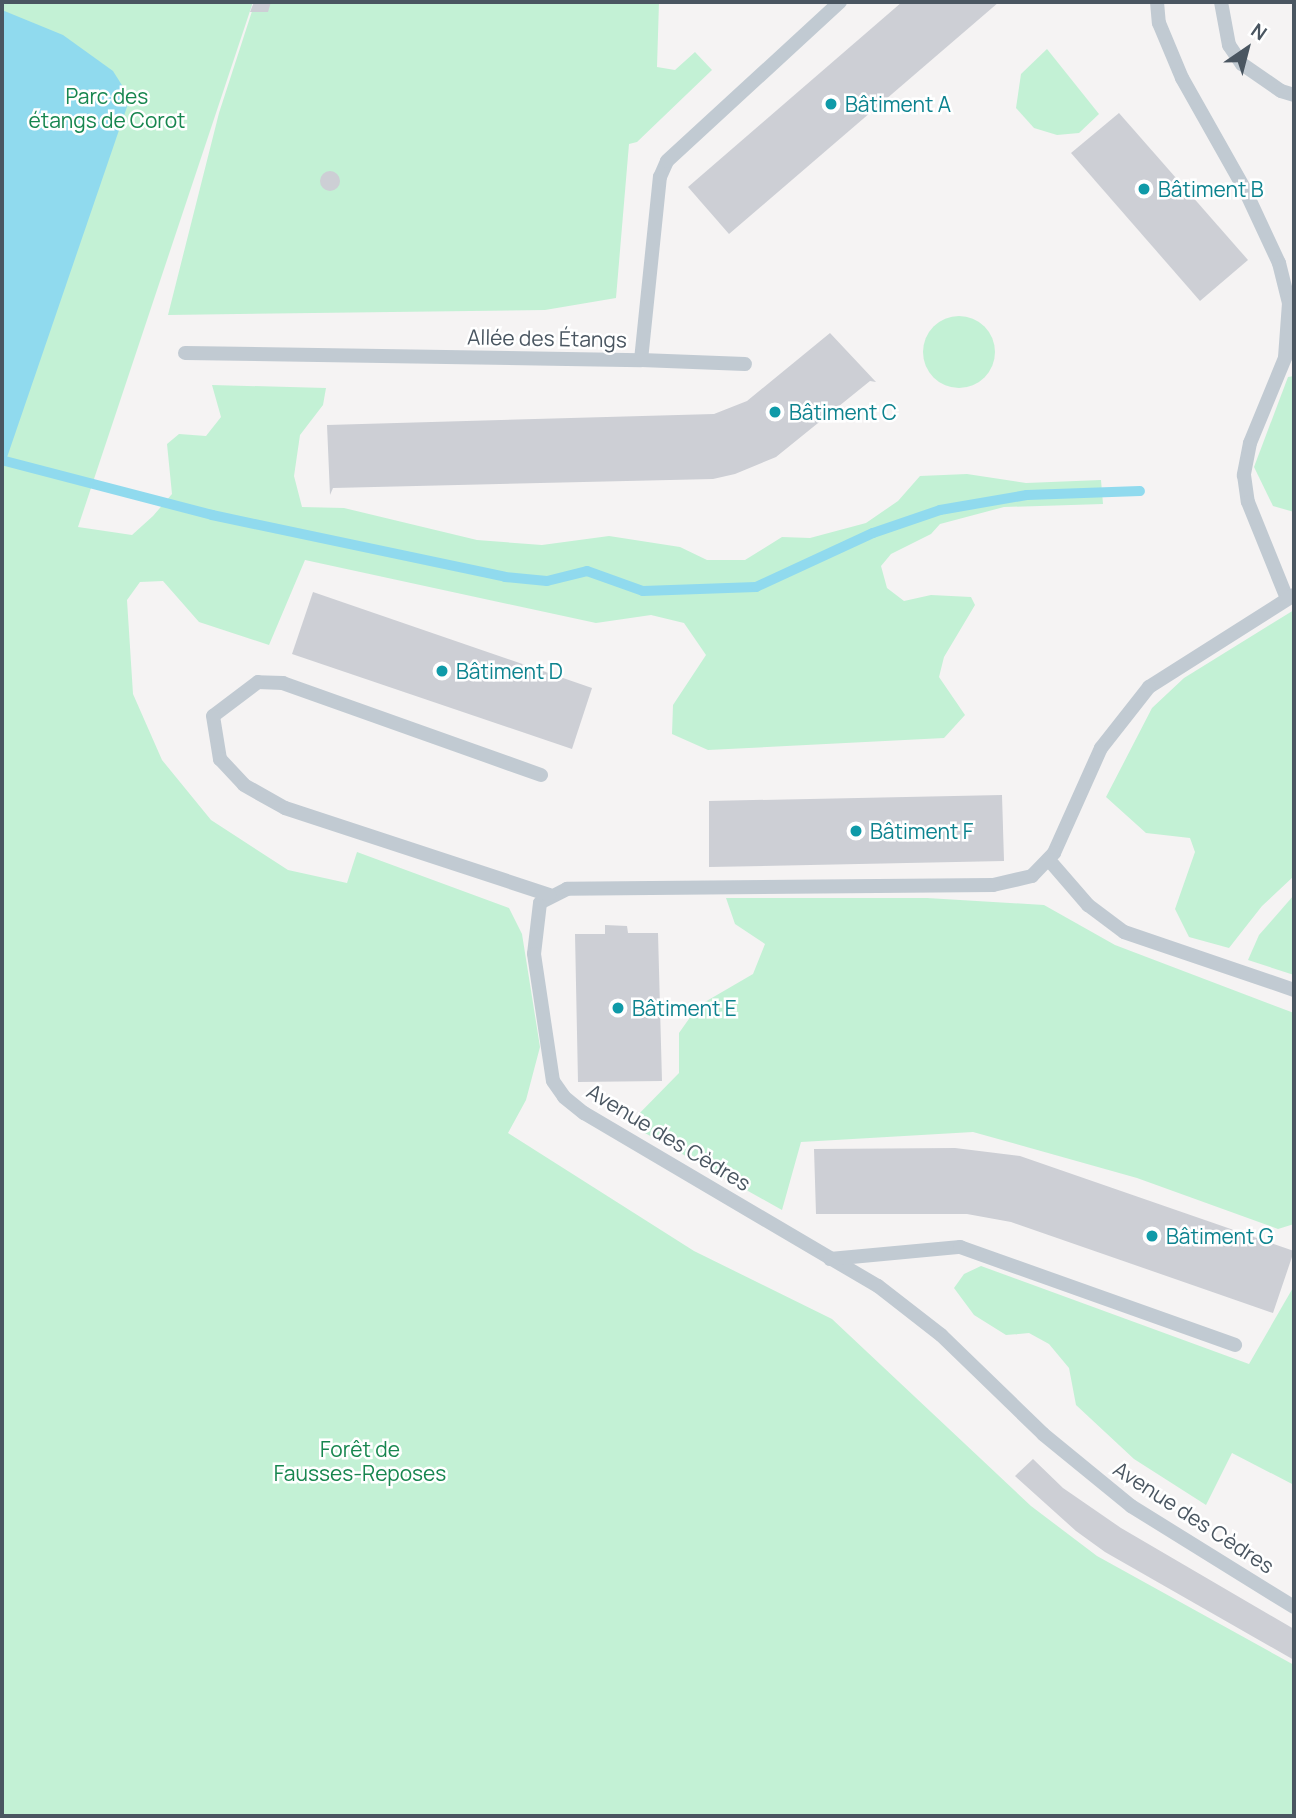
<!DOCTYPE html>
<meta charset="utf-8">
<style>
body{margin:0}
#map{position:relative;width:1296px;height:1818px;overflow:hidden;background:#f5f3f3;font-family:Manrope,sans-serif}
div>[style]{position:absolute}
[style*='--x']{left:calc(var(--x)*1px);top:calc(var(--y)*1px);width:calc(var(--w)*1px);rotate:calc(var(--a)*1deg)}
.green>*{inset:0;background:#c3f1d5}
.round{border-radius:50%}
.water>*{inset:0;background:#90daee}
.stream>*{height:10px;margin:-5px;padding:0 5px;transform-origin:5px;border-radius:5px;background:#90daee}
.building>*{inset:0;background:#cdcfd5}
.service>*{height:14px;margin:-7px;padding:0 7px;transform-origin:7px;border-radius:7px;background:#c1cad2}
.dots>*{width:19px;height:19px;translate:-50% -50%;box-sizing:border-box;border:4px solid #fff;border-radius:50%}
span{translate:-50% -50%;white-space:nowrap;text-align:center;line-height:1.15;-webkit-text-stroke:5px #fff;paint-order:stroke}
.park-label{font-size:21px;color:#17864f}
.culture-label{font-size:21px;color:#0d838f}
.left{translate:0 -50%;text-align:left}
.street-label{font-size:21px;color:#4a5661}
.frame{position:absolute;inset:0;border:4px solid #4a5661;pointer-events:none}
.north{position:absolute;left:1212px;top:14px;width:70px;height:70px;-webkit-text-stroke:5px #fff;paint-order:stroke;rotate:35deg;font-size:19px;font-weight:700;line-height:28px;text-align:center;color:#4a5661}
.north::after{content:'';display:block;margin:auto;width:24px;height:32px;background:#4a5661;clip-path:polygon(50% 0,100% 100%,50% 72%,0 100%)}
</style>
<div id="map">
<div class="green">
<div style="clip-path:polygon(2px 2px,253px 2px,78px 527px,132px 535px,153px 516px,172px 494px,167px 444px,179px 434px,206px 436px,221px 417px,212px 385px,326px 388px,323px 405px,300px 435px,294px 476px,302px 507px,344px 508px,477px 540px,542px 545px,609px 536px,680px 547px,707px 560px,745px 560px,782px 537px,810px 538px,866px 523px,898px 501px,920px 476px,967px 474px,1026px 483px,1101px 480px,1103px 504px,1004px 507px,940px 524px,931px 534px,891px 554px,881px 566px,887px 588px,904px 601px,931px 595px,971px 597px,975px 605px,944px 657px,939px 677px,965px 715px,944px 738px,708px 750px,672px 734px,673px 705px,706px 655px,684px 623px,651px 615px,596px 623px,305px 560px,269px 645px,199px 622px,163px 581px,140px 582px,127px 600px,133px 694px,162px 760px,211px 820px,288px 870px,347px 883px,357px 852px,509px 908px,522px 934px,540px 1047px,526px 1100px,508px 1133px,694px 1251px,832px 1319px,1031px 1506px,1097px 1556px,1294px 1665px,1294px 1816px,2px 1816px)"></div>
<div style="clip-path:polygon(255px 2px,659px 2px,657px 67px,675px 70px,695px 52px,712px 70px,637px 142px,629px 144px,616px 298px,545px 310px,168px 315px,219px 113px)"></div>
<div style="clip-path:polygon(1047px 49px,1099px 114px,1079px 133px,1057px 135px,1034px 128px,1016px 108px,1021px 74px)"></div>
<div class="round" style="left:923px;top:316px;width:72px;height:72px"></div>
<div style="clip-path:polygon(1294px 376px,1294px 512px,1273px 506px,1254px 467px,1288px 377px)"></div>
<div style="clip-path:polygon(1294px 610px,1294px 876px,1262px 906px,1229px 948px,1189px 937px,1175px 909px,1195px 852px,1190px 838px,1146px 833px,1106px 797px,1152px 708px,1184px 678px)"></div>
<div style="clip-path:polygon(1294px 895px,1294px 975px,1248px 960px,1259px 935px)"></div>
<div style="clip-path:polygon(726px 898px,927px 898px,1044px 905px,1115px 945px,1294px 1013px,1294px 1224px,1278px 1229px,1137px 1178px,973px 1132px,801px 1142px,782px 1210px,629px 1124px,679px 1073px,679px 1033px,698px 1006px,753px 974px,765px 944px,735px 924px)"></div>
<div style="clip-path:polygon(981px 1266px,1249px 1364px,1294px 1286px,1294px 1485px,1232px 1453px,1206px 1505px,1134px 1459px,1076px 1405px,1069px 1368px,1049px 1344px,1029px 1333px,1006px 1335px,974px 1315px,954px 1288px,964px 1274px)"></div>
</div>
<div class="water">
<div style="clip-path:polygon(2px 10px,63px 35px,113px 71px,130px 98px,2px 472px)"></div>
</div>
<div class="stream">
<div style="--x:5;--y:461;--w:214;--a:14.6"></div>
<div style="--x:212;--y:515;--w:299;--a:11.9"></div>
<div style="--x:505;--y:577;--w:42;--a:5.4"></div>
<div style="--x:547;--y:581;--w:41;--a:-14"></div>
<div style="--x:587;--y:571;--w:59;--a:19.7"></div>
<div style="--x:643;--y:591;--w:113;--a:-2"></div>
<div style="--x:756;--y:587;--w:129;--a:-24.8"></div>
<div style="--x:873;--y:533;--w:71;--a:-18.9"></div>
<div style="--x:940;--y:510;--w:88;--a:-9.8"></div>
<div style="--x:1027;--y:495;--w:113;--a:-2"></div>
</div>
<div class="building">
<div style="clip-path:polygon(254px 2px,271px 2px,268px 12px,250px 12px)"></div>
<div style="clip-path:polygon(902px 2px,999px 2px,729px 234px,688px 187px)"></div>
<div style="clip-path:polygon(1119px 113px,1248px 260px,1200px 301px,1071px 153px)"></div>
<div class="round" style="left:320px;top:171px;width:20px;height:20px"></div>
<div style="clip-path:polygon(830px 333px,876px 382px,870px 381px,776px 457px,735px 474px,713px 479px,333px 488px,330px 495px,327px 425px,714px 414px,747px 401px)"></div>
<div style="clip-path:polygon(313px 592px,592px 688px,572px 749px,292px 654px)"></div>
<div style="clip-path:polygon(1002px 795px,1004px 861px,709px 867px,709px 801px)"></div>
<div style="clip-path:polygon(605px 925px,627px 926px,628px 933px,658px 933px,662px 1081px,578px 1082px,575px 934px,605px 934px)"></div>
<div style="clip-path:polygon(955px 1148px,1020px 1156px,1294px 1251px,1273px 1313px,1011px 1222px,967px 1214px,816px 1214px,814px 1149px)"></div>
<div style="clip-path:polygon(1033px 1459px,1063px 1488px,1121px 1528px,1294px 1629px,1294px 1660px,1105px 1552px,1076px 1531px,1015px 1476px)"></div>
</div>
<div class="service">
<div style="--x:1157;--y:2;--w:21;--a:85"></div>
<div style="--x:1159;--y:23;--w:60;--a:67.3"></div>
<div style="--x:1182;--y:78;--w:126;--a:60.6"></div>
<div style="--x:1244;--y:188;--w:83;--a:65"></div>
<div style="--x:1279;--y:263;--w:41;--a:76"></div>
<div style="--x:1289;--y:303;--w:55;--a:94.2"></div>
<div style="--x:1285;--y:358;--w:92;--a:112.4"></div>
<div style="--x:1250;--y:443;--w:33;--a:101"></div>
<div style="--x:1244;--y:475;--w:27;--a:82"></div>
<div style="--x:1248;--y:502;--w:101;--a:68"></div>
<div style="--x:1221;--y:2;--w:44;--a:79.5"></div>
<div style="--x:1229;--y:45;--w:23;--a:56"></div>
<div style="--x:1242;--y:64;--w:47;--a:34.7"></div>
<div style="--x:1281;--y:91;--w:14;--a:17"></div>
<div style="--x:185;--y:353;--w:456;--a:0.9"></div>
<div style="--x:641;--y:360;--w:184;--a:-84.1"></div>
<div style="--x:660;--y:177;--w:17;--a:-66"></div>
<div style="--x:667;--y:161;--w:235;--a:-42.6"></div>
<div style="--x:641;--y:360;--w:104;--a:2.2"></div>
<div style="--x:1294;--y:595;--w:172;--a:147.6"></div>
<div style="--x:1149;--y:687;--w:78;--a:128.2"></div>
<div style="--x:1101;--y:748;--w:115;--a:114.1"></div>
<div style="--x:1054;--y:853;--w:32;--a:134"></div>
<div style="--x:1032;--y:876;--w:40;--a:167"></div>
<div style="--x:993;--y:885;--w:426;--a:179.5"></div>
<div style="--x:567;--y:889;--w:30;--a:153"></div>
<div style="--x:540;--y:903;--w:51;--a:96.7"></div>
<div style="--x:534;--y:954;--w:128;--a:81.5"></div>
<div style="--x:553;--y:1081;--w:19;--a:55"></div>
<div style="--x:564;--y:1097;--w:26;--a:39"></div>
<div style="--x:584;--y:1113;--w:341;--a:30.5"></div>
<div style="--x:878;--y:1286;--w:80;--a:37.9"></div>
<div style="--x:941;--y:1335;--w:142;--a:44.1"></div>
<div style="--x:1043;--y:1434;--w:114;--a:39.3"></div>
<div style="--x:1131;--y:1506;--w:192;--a:31.8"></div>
<div style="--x:541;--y:775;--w:274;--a:-160.4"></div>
<div style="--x:283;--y:683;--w:25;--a:-178"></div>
<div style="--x:258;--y:682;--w:56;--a:142.9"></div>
<div style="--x:213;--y:716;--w:44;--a:80.8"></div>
<div style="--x:220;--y:759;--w:35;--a:47"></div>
<div style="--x:244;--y:785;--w:47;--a:29.3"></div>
<div style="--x:285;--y:808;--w:278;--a:18.2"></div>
<div style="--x:1049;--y:860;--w:60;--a:49.1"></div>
<div style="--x:1088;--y:905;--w:45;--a:36.9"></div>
<div style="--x:1124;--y:932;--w:180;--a:18.8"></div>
<div style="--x:830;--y:1259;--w:131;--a:-5.3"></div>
<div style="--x:960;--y:1247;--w:292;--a:19.6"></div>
</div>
<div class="dots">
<div style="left:831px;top:104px;background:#0f9aa8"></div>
<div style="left:1144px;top:189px;background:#0f9aa8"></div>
<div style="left:775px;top:412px;background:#0f9aa8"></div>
<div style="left:442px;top:671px;background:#0f9aa8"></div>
<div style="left:856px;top:831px;background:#0f9aa8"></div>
<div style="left:618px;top:1008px;background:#0f9aa8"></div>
<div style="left:1152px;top:1236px;background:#0f9aa8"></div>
</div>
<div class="park-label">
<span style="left:107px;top:108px">Parc des<br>étangs de Corot</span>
<span style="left:360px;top:1461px">Forêt de<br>Fausses-Reposes</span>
</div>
<div class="culture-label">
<span class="left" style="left:845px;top:104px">Bâtiment A</span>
<span class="left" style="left:1158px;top:189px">Bâtiment B</span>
<span class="left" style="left:789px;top:412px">Bâtiment C</span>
<span class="left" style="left:456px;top:671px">Bâtiment D</span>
<span class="left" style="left:870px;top:831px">Bâtiment F</span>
<span class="left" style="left:632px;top:1008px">Bâtiment E</span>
<span class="left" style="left:1166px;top:1236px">Bâtiment G</span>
</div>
<div class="street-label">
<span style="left:547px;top:338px;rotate:1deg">Allée des Étangs</span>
<span style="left:669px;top:1137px;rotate:31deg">Avenue des Cèdres</span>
<span style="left:1194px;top:1517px;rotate:33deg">Avenue des Cèdres</span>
</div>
<div class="frame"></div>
<div class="north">N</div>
</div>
